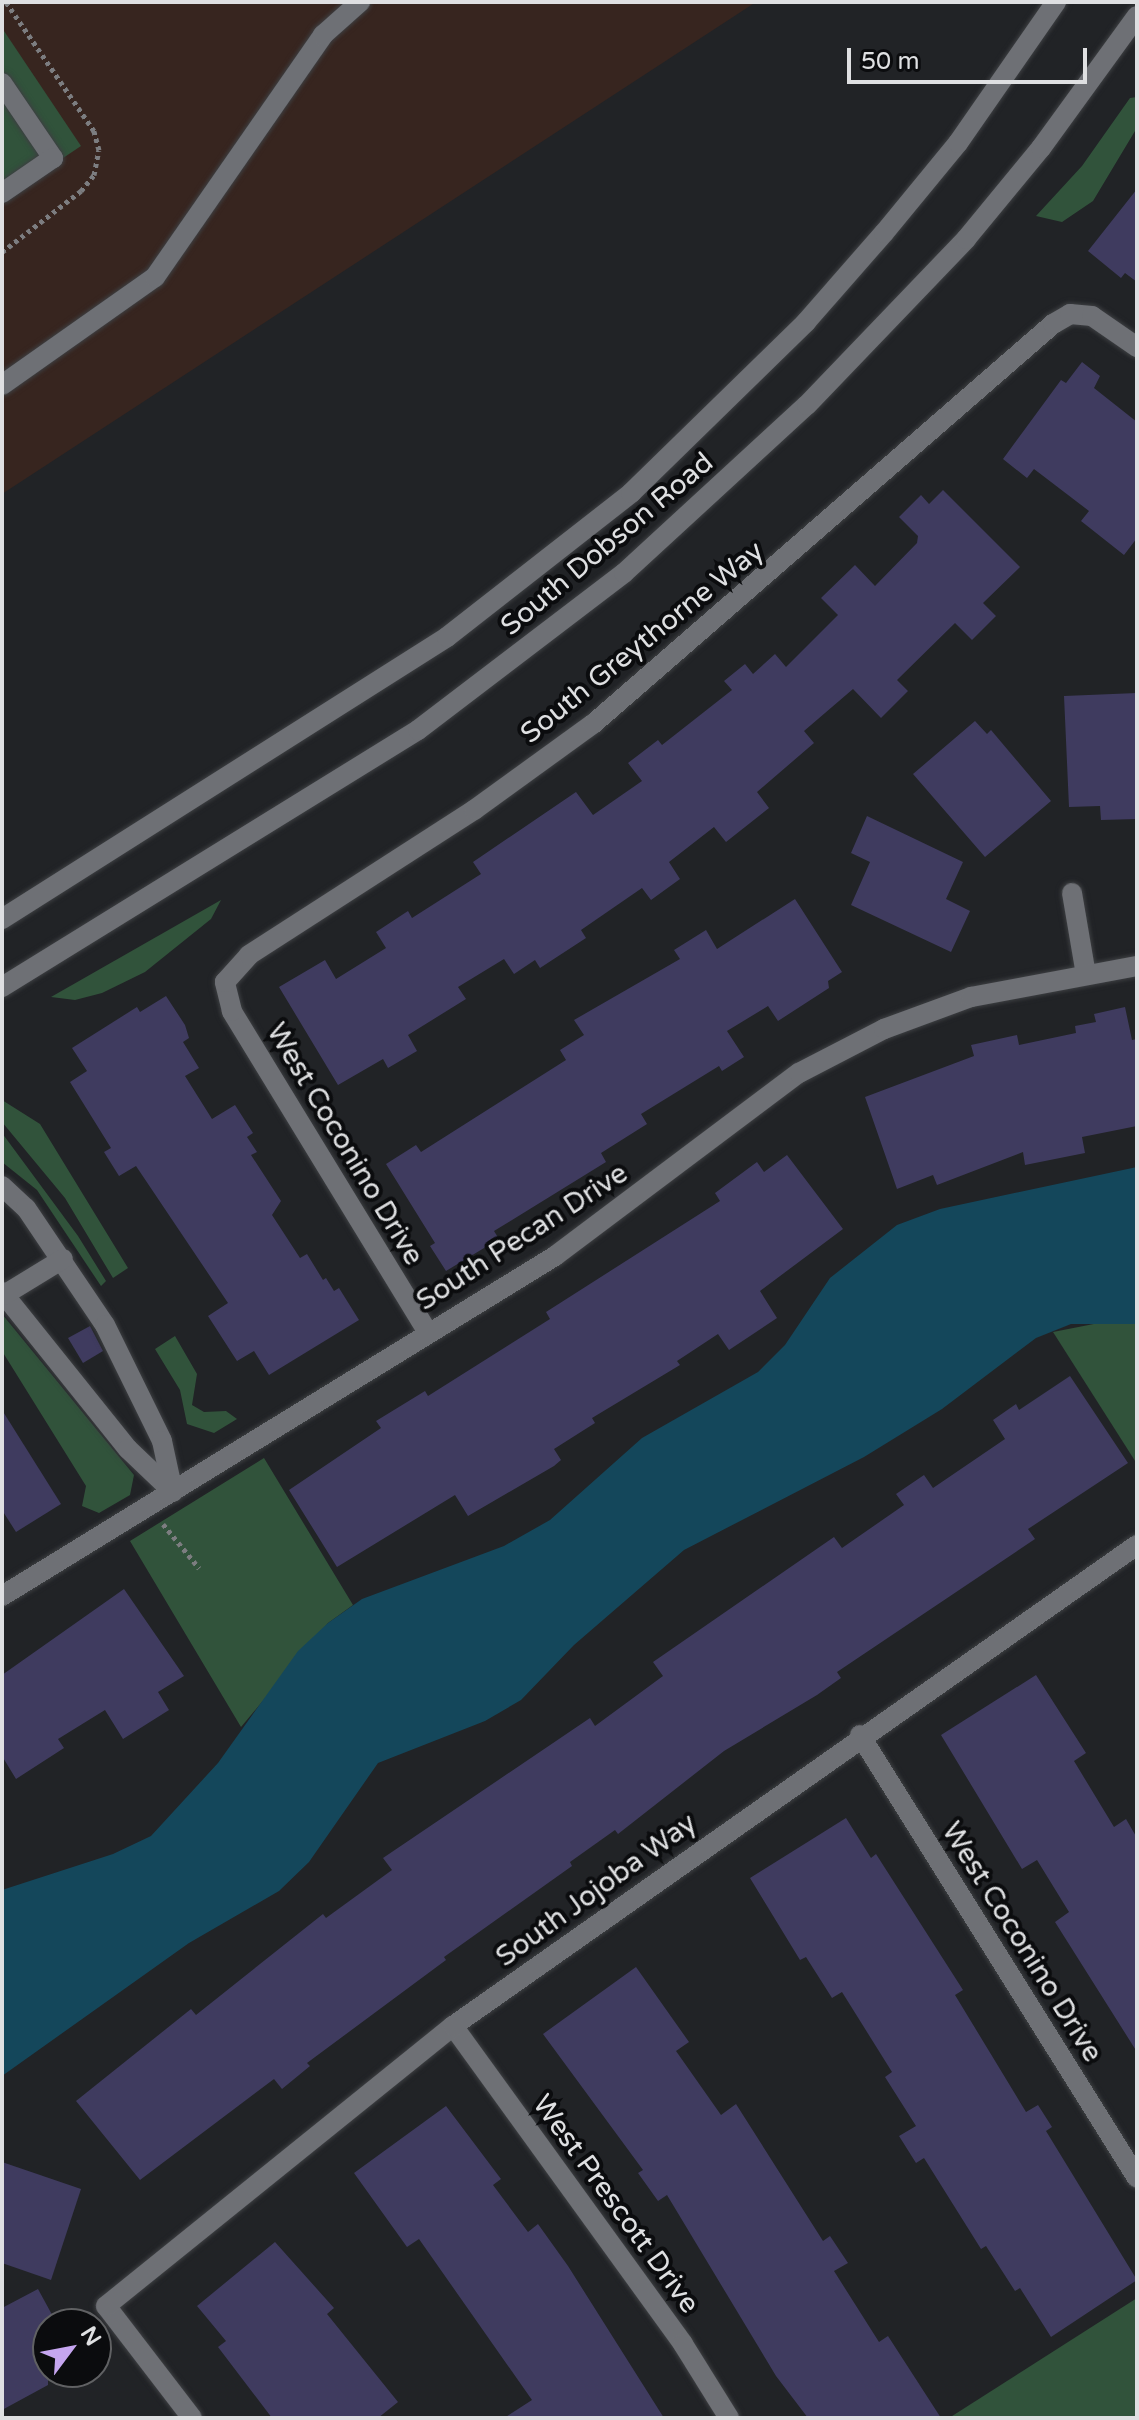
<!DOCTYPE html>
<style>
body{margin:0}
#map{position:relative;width:1139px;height:2420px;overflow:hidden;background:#212326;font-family:"Varela Round",sans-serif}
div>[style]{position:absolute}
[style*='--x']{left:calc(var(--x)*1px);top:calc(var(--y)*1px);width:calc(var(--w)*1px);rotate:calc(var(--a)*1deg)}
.industrial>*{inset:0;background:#37251f}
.green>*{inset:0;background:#31533b}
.water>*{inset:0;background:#14475b}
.building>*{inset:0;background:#3f3b5f}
.path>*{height:5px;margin-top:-2.5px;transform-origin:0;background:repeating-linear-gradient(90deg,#7c7d80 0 4px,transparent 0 8px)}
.roads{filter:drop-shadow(0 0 2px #3d3f42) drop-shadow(0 0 2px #3d3f42)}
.minor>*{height:20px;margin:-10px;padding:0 10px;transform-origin:10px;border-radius:10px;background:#6e7075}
span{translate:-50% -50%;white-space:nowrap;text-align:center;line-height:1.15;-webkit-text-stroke:8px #0b0c0e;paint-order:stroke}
.street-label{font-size:28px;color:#dfe0e2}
.frame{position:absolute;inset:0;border:4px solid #dfe0e2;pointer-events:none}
.north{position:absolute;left:32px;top:2308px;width:80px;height:80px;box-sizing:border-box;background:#0b0c0e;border:2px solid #606163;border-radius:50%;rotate:58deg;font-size:22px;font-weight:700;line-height:32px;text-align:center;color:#dfe0e2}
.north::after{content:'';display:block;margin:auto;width:28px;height:36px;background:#c6a6f0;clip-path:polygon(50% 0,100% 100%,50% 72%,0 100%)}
.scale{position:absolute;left:847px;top:48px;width:240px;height:36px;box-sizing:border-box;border:4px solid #dfe0e2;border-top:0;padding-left:10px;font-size:24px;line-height:28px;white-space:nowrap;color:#dfe0e2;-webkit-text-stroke:6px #0b0c0e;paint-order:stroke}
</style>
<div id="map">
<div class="industrial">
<div style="clip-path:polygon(2px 2px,756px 2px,2px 494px)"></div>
</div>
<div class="green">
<div style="clip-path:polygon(2px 28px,81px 146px,2px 199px)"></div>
<div style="clip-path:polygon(1137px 97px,1135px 131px,1093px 201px,1062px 222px,1036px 216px,1082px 166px,1130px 98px)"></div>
<div style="clip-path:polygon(221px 900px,211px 919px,145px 972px,102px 993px,75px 1000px,51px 997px)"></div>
<div style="clip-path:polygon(2px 1100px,40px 1124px,128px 1268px,113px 1278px,65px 1198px,2px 1122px)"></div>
<div style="clip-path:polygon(2px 1133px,78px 1236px,106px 1281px,101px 1286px,37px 1190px,2px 1162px)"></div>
<div style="clip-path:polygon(2px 1314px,134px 1475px,130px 1495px,99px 1513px,82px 1506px,86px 1486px,2px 1351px)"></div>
<div style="clip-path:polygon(1109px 1321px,1137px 1324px,1137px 1464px,1053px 1332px)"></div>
<div style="clip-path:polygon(175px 1336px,197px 1374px,192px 1405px,204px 1412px,226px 1411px,237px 1419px,214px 1433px,187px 1424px,180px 1390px,155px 1349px)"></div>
<div style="clip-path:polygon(264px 1458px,353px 1605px,328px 1623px,241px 1727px,130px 1541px)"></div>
<div style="clip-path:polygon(1137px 2298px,1137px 2418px,949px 2418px)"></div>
</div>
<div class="water">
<div style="clip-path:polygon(1137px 1167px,1137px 1324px,1071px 1324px,1036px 1338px,942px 1409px,864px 1457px,684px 1550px,574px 1645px,521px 1700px,485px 1721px,378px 1763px,309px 1862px,279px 1891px,189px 1943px,2px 2076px,2px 1890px,113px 1854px,151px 1836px,218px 1763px,298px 1651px,328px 1623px,362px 1599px,504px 1546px,550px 1520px,642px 1438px,758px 1372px,785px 1345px,830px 1278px,897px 1225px,940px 1209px)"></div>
</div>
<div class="building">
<div style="clip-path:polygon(1137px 189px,1137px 282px,1125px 273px,1121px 278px,1088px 251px)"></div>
<div style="clip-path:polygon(1082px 362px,1100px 376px,1094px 388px,1137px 422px,1137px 538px,1124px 555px,1081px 521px,1089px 511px,1034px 469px,1027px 478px,1003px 459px,1061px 380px,1066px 383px)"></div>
<div style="clip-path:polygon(943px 490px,1020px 567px,983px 603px,996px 616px,972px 640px,955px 623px,897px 680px,908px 691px,881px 718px,853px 689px,804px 731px,814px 743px,757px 792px,769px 808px,726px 842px,714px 827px,669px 862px,680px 879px,651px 900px,642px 888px,581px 930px,586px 938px,540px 968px,535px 960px,514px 974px,504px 959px,458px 987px,466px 999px,408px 1035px,417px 1051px,388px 1068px,383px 1059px,338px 1085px,279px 987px,325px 960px,336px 979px,386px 948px,376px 932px,408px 911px,412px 918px,481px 874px,473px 862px,576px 792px,593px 815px,642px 781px,628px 763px,658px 740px,662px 745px,732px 690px,724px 681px,745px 664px,753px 674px,775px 654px,786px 667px,838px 615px,821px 598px,855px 565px,875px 586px,917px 543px,918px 536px,899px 517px,921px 495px,929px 504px)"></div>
<div style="clip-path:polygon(1137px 693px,1137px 819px,1101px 820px,1100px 806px,1069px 807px,1064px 696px)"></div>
<div style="clip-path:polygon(975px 721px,987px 734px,991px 730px,1051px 801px,985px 857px,913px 774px)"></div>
<div style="clip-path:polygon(867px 816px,963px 862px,946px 899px,970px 911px,951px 952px,851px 905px,870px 862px,851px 853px)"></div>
<div style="clip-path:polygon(795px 899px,842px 972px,828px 981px,829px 988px,778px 1021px,768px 1006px,727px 1031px,744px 1057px,722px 1071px,719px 1066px,641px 1114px,647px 1124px,601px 1153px,606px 1162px,494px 1231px,499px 1239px,446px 1271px,430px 1246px,435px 1243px,386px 1164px,416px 1145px,421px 1152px,566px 1060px,560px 1050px,584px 1035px,574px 1020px,680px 959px,674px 950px,706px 930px,717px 949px)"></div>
<div style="clip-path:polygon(166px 996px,185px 1025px,189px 1038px,183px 1042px,199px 1068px,185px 1076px,212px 1119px,235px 1105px,253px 1133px,247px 1137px,257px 1152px,251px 1155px,281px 1201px,272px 1215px,300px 1258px,307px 1254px,323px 1280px,326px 1278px,334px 1291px,339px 1288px,359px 1320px,269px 1375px,254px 1351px,237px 1361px,208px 1316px,228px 1303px,136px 1166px,119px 1176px,104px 1152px,111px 1148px,70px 1082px,87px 1071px,72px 1048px,137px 1007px,140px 1012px)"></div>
<div style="clip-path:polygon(1125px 1007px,1132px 1040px,1137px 1039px,1137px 1126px,1082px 1137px,1085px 1153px,1025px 1165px,1023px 1152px,937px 1185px,933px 1175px,897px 1189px,865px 1097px,974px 1056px,971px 1045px,1017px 1035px,1019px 1045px,1076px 1033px,1075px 1026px,1096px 1022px,1094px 1014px)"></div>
<div style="clip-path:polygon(787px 1155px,843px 1229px,760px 1291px,777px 1318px,729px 1350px,718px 1334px,677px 1361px,680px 1365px,592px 1418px,595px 1423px,554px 1449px,561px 1460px,554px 1466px,468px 1516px,455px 1495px,337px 1567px,289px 1490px,381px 1428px,376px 1421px,425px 1391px,428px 1396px,550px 1319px,546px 1312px,720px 1201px,715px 1193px,757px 1162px,764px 1172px)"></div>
<div style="clip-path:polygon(90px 1326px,103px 1351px,83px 1363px,68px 1338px)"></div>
<div style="clip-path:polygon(1070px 1376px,1128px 1463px,1028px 1529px,1035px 1539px,837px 1672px,841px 1678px,817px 1695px,724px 1751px,618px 1834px,615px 1830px,570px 1862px,572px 1866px,444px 1957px,446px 1960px,307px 2063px,310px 2066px,282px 2089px,274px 2079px,140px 2180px,76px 2101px,191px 2009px,196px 2015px,323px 1914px,326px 1918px,392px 1870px,383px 1858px,590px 1718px,595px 1726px,663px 1676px,653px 1662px,834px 1537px,842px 1548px,904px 1505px,896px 1494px,924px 1475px,933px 1488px,1005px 1439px,993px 1420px,1016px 1404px,1019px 1410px)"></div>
<div style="clip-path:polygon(2px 1410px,61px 1504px,16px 1532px,2px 1510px)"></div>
<div style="clip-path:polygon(124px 1589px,184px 1676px,158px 1692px,169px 1710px,123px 1739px,105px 1710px,58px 1739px,64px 1748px,16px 1779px,2px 1756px,2px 1675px)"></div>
<div style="clip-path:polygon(1036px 1675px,1086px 1753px,1074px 1761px,1114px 1827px,1126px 1819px,1137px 1838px,1137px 2052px,1055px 1922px,1069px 1912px,1037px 1860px,1022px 1869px,941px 1735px)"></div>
<div style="clip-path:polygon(846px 1818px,871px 1858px,876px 1854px,963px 1990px,955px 1995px,1026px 2112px,1038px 2105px,1052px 2127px,1046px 2131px,1137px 2280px,1051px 2337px,1020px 2288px,1015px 2291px,986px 2246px,981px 2249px,924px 2158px,916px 2163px,899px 2136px,916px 2126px,885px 2077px,892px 2072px,842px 1992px,832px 1998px,806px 1957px,800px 1960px,750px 1878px)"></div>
<div style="clip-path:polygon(636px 1967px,689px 2042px,676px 2051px,721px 2115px,736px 2104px,823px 2241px,830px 2236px,848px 2263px,834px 2271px,879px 2342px,888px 2336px,941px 2418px,808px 2418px,776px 2376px,667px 2195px,658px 2201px,638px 2173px,643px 2170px,543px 2034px)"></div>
<div style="clip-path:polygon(446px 2106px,501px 2179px,493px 2185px,528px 2232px,538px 2224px,568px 2266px,664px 2418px,504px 2418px,532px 2400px,419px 2239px,407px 2247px,354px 2173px)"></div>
<div style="clip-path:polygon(2px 2162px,81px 2189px,51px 2280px,2px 2263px)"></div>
<div style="clip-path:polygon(275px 2242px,334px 2308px,327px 2314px,398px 2402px,378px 2418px,272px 2418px,218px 2347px,226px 2341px,197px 2306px)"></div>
<div style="clip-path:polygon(38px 2289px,56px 2322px,48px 2324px,48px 2385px,2px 2410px,2px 2308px)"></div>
</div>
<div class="path">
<div style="--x:2;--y:252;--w:100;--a:-37.7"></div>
<div style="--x:81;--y:191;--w:21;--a:-51"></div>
<div style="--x:94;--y:175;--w:25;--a:-79"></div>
<div style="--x:99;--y:150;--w:20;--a:-105"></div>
<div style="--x:94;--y:131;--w:156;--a:-124.3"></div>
<div style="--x:163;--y:1524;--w:57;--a:50.7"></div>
</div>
<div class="roads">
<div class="minor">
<div style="--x:2;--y:83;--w:91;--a:55.8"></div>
<div style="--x:53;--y:158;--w:62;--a:145.5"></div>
<div style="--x:2;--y:385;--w:187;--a:-35.2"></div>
<div style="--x:155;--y:277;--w:295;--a:-55.2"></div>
<div style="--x:323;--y:35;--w:50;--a:-41.7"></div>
<div style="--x:1072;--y:893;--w:83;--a:80.3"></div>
<div style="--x:2;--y:919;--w:527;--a:-32.36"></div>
<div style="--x:447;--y:637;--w:234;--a:-38"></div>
<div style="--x:631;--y:493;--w:245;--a:-44.3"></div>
<div style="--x:806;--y:322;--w:118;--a:-48.8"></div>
<div style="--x:884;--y:233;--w:117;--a:-50.6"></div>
<div style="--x:958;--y:143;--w:172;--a:-55.2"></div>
<div style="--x:2;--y:987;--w:489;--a:-31.7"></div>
<div style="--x:418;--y:730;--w:259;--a:-37.3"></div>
<div style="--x:624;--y:573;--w:248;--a:-42.6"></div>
<div style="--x:807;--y:405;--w:230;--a:-46.2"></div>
<div style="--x:966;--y:239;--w:118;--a:-50.5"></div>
<div style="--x:1041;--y:148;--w:163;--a:-54"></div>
<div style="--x:2;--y:1186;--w:33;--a:43"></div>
<div style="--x:26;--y:1208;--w:141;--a:56"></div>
<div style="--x:105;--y:1325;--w:129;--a:63.8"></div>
<div style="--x:162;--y:1441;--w:52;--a:77.8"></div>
<div style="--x:2;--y:1292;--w:201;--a:51.3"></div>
<div style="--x:128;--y:1449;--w:62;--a:43.7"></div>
<div style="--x:4;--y:1295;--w:69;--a:-31.4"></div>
<div style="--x:427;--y:1331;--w:375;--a:-121.4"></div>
<div style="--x:232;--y:1011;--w:30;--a:-104"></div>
<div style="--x:225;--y:982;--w:36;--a:-48"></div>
<div style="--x:249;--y:955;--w:268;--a:-32.8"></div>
<div style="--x:474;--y:810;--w:147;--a:-35.9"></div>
<div style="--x:593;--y:724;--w:610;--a:-41.01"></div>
<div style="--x:1053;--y:324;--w:20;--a:-30"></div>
<div style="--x:1070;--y:314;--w:22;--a:5"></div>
<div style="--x:1092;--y:316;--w:55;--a:34.6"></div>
<div style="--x:2;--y:1596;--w:649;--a:-31.58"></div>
<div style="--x:555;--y:1256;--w:305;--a:-36.9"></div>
<div style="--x:799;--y:1073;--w:96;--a:-27.4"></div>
<div style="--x:884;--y:1029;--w:93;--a:-20.2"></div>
<div style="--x:971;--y:997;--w:169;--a:-10.6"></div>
<div style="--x:860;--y:1735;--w:522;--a:57.98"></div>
<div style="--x:453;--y:2026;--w:392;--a:54.1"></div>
<div style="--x:683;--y:2344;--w:87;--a:58.1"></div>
<div style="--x:192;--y:2418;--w:141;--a:-127.5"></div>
<div style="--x:106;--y:2306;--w:446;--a:-38.9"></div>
<div style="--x:453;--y:2026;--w:836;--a:-35.12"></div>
</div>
</div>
<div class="street-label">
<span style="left:607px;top:544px;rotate:-40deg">South Dobson Road</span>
<span style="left:642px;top:642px;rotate:-39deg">South Greythorne Way</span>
<span style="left:345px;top:1144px;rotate:59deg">West Coconino Drive</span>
<span style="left:522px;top:1237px;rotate:-33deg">South Pecan Drive</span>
<span style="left:596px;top:1890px;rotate:-36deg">South Jojoba Way</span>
<span style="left:1022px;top:1942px;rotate:58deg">West Coconino Drive</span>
<span style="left:616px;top:2204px;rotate:54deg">West Prescott Drive</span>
</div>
<div class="frame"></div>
<div class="north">N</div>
<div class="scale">50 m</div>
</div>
